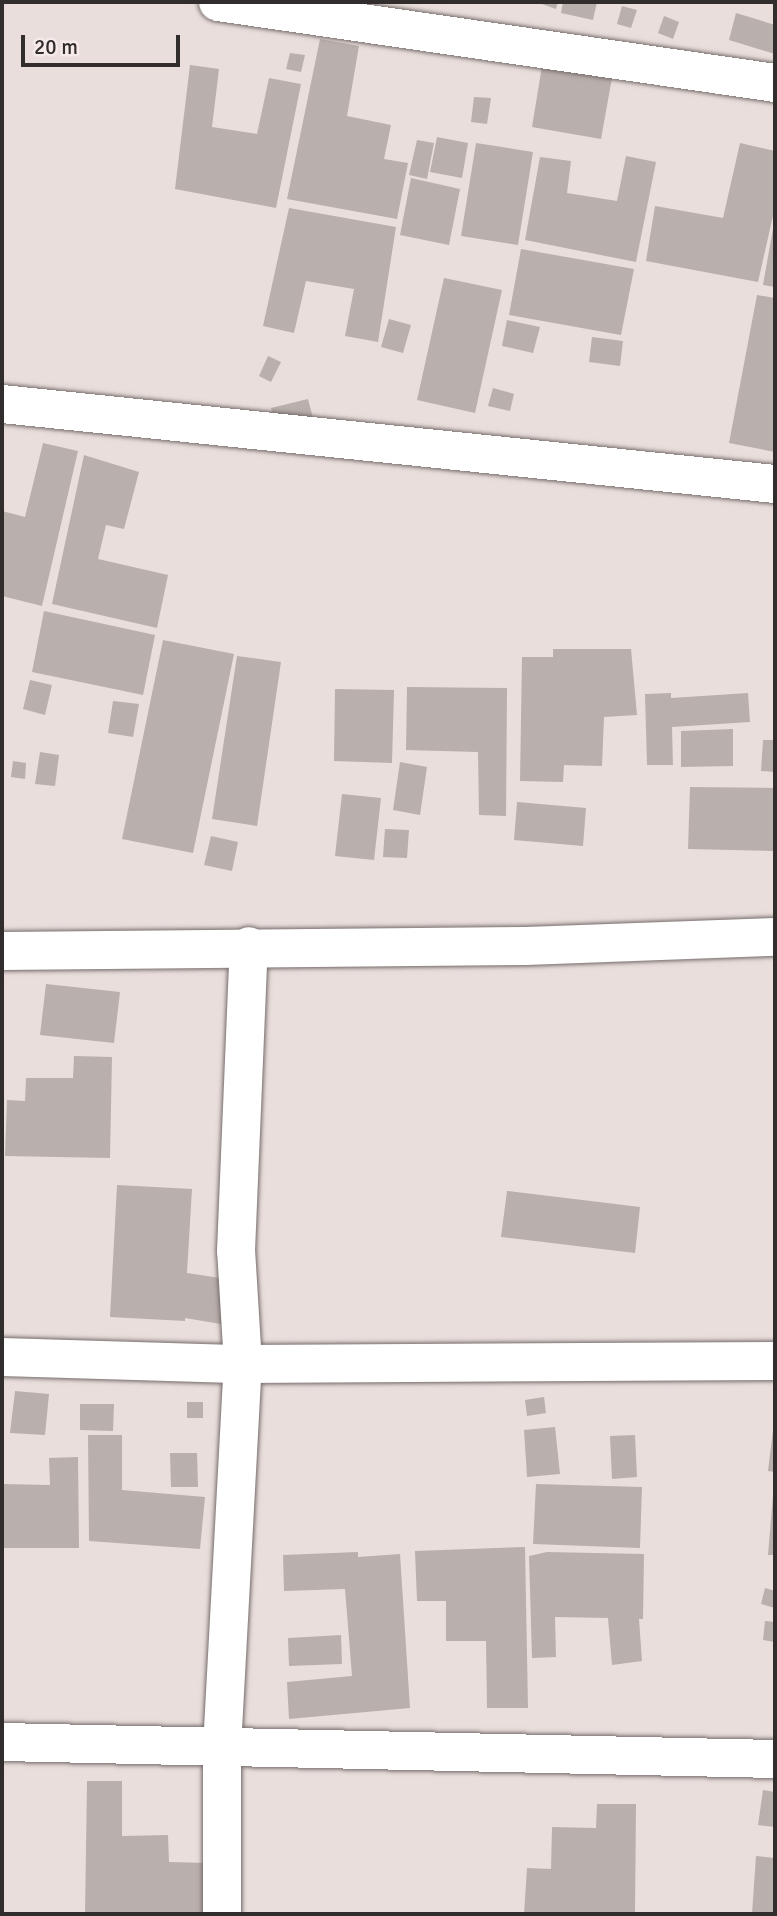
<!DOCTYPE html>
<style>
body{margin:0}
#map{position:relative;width:777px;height:1916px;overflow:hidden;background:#e9dedc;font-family:Signika,sans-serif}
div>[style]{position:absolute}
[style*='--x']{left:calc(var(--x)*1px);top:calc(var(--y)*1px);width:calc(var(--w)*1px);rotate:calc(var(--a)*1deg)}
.building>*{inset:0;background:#b9afad}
.roads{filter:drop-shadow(0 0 2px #766d6b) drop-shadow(0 0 2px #766d6b)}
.minor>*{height:38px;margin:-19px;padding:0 19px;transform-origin:19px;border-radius:19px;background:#fff}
span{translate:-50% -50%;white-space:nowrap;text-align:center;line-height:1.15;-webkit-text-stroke:7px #f6ebea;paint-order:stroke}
.frame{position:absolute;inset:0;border:4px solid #312d2d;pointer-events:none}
.scale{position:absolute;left:21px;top:35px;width:159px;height:32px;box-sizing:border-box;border:4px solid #312d2d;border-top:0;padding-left:9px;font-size:21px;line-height:24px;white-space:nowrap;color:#312d2d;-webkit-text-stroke:5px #f6ebea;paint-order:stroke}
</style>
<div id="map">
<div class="building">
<div style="clip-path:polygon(536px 2px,558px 2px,556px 9px)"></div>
<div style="clip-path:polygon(563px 2px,597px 2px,593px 20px,561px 13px)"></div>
<div style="clip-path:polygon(622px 6px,637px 10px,631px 28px,617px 24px)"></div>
<div style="clip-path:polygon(736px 13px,775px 25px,775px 54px,729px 40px)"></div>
<div style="clip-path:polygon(664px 16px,679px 22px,673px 39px,658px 33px)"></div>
<div style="clip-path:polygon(320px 39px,359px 46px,347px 116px,391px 125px,384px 159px,408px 163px,397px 219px,287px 199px)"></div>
<div style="clip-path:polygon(290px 53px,305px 55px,301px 72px,286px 69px)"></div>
<div style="clip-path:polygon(190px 65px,219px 69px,212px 127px,257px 134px,269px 78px,301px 84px,276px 208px,175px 189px)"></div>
<div style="clip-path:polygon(542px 66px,612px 78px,601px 139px,532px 127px)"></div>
<div style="clip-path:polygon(474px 97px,491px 98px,487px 124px,471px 122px)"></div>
<div style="clip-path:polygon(437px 137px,468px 143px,462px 178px,430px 172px)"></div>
<div style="clip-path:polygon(417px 140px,434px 143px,427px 179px,409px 175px)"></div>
<div style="clip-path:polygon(476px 143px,533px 152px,518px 245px,461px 236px)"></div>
<div style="clip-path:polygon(740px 143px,775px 151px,775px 207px,758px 282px,646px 261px,655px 206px,723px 218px)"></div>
<div style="clip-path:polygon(626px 156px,656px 162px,636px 262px,525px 240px,540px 157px,571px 161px,567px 193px,617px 201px)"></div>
<div style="clip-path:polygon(411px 178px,460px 189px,449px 245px,400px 235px)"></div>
<div style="clip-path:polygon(289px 208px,396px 227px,378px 342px,345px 336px,354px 289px,306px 281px,294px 333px,263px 326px)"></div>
<div style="clip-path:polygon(774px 223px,775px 223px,775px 287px,763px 285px)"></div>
<div style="clip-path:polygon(521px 249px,634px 269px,621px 335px,509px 315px)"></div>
<div style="clip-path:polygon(444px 278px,502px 290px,475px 413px,417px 400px)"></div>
<div style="clip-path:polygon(757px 295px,775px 298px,775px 452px,729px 443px)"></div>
<div style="clip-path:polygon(389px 319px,411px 325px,403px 353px,381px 347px)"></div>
<div style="clip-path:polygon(507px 320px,540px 327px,533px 353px,502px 346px)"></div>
<div style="clip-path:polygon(592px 337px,623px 341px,620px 366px,589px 362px)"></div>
<div style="clip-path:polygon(268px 356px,281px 362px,271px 382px,259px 376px)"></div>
<div style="clip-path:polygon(493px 388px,514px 394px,510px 411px,488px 406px)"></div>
<div style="clip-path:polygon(308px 399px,313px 418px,276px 428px,271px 408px)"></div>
<div style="clip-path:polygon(43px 443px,78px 451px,42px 606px,2px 596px,2px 511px,25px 517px)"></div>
<div style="clip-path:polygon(84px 455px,139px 472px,124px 529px,106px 525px,98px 559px,168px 575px,157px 628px,52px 604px)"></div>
<div style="clip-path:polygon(44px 611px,155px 635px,143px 695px,32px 672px)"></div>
<div style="clip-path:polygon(163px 640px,234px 654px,193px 853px,122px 839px)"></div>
<div style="clip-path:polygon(553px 649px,631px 649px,637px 715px,604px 717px,602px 766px,564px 765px,563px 782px,520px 781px,522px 657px,553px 657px)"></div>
<div style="clip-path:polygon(237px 656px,281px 662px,257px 826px,212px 819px)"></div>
<div style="clip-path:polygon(30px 680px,52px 685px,45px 715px,23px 709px)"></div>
<div style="clip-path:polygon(407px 687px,507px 688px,506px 816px,479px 815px,478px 752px,406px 750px)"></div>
<div style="clip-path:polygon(335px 689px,394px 690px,392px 763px,334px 761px)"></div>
<div style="clip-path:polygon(671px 693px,671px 698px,748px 693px,750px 722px,672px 727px,673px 765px,647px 765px,645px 694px)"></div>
<div style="clip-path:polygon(113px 701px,139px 704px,133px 737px,108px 733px)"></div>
<div style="clip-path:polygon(733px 729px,733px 766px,681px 767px,681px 731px)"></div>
<div style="clip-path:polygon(763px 740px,775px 740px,775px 772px,761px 771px)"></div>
<div style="clip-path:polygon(40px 752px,59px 755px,55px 786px,35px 784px)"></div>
<div style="clip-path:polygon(13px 761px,26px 763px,25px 779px,11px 777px)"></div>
<div style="clip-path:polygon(400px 762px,427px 767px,420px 815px,393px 810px)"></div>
<div style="clip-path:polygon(690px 787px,775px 788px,775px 851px,688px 849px)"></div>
<div style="clip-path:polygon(342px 794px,381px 798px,374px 860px,335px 856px)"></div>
<div style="clip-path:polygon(517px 802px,586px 808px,583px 846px,514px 840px)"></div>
<div style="clip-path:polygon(385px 829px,409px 830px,407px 858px,383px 857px)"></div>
<div style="clip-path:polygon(211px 836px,238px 842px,232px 871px,204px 865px)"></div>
<div style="clip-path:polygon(46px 984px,120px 992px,114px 1043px,40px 1035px)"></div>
<div style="clip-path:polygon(74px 1056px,112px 1057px,110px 1158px,5px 1156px,7px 1100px,25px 1101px,26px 1078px,73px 1078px)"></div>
<div style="clip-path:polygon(117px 1185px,192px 1189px,187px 1273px,233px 1280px,227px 1325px,185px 1318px,185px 1321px,110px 1317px)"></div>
<div style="clip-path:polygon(507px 1191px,640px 1207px,635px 1253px,501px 1237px)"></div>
<div style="clip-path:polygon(15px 1391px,49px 1394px,45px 1435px,10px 1433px)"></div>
<div style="clip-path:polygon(544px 1397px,546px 1413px,527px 1416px,525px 1400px)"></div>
<div style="clip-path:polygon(187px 1402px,203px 1402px,203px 1418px,187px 1418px)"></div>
<div style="clip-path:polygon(80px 1404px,114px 1404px,113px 1431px,80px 1430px)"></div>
<div style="clip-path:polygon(774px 1422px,775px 1422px,775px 1472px,768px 1471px)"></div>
<div style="clip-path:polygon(555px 1427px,560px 1474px,527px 1477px,524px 1430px)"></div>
<div style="clip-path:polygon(88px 1435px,122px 1435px,122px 1490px,205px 1497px,200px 1549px,89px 1541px)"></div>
<div style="clip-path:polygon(635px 1435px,637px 1477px,612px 1479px,610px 1436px)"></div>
<div style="clip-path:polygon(170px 1453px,197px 1453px,198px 1487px,171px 1487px)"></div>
<div style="clip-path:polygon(78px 1457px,79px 1548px,2px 1548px,2px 1484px,50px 1485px,49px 1458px)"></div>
<div style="clip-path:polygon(536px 1484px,642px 1487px,640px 1548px,533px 1544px)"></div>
<div style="clip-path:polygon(773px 1495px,775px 1495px,775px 1555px,768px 1555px)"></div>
<div style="clip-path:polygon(525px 1547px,528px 1708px,487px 1708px,486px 1641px,446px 1641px,446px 1601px,417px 1601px,415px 1551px)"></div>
<div style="clip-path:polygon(358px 1552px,358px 1557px,400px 1554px,410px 1708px,289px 1719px,287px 1682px,352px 1676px,345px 1589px,284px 1591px,283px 1555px)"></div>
<div style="clip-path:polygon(547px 1552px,644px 1554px,643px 1619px,639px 1619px,642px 1661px,612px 1665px,608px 1618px,555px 1617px,556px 1657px,532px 1658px,529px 1556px)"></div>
<div style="clip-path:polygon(765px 1588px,775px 1591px,775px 1608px,761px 1604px)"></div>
<div style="clip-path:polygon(765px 1621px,775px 1622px,775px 1642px,763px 1640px)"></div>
<div style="clip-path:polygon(341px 1635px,342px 1664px,289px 1666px,288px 1638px)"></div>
<div style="clip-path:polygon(87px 1781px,122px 1781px,122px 1836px,168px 1835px,169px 1862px,207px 1863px,206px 1914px,85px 1914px)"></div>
<div style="clip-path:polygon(763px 1790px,775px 1792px,775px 1827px,758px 1825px)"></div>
<div style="clip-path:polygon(597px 1804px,636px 1804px,635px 1914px,524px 1914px,527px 1868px,551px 1869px,552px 1827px,596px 1828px)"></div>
<div style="clip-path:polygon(756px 1856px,775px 1858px,775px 1914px,752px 1914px)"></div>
</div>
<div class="roads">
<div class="minor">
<div style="--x:218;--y:2;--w:563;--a:8.27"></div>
<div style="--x:2;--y:404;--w:777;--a:5.91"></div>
<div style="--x:2;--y:951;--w:524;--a:-0.55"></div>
<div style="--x:526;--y:946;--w:249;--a:-2.1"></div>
<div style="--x:2;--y:1357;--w:241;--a:1.7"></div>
<div style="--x:243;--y:1364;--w:532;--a:-0.32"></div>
<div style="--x:2;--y:1742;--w:773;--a:1.26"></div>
<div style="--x:222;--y:1914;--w:166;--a:-90"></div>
<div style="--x:222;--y:1748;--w:385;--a:-86.9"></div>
<div style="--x:243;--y:1364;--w:113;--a:-93.5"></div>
<div style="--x:236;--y:1251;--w:305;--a:-87.6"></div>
</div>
</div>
<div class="frame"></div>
<div class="scale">20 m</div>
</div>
